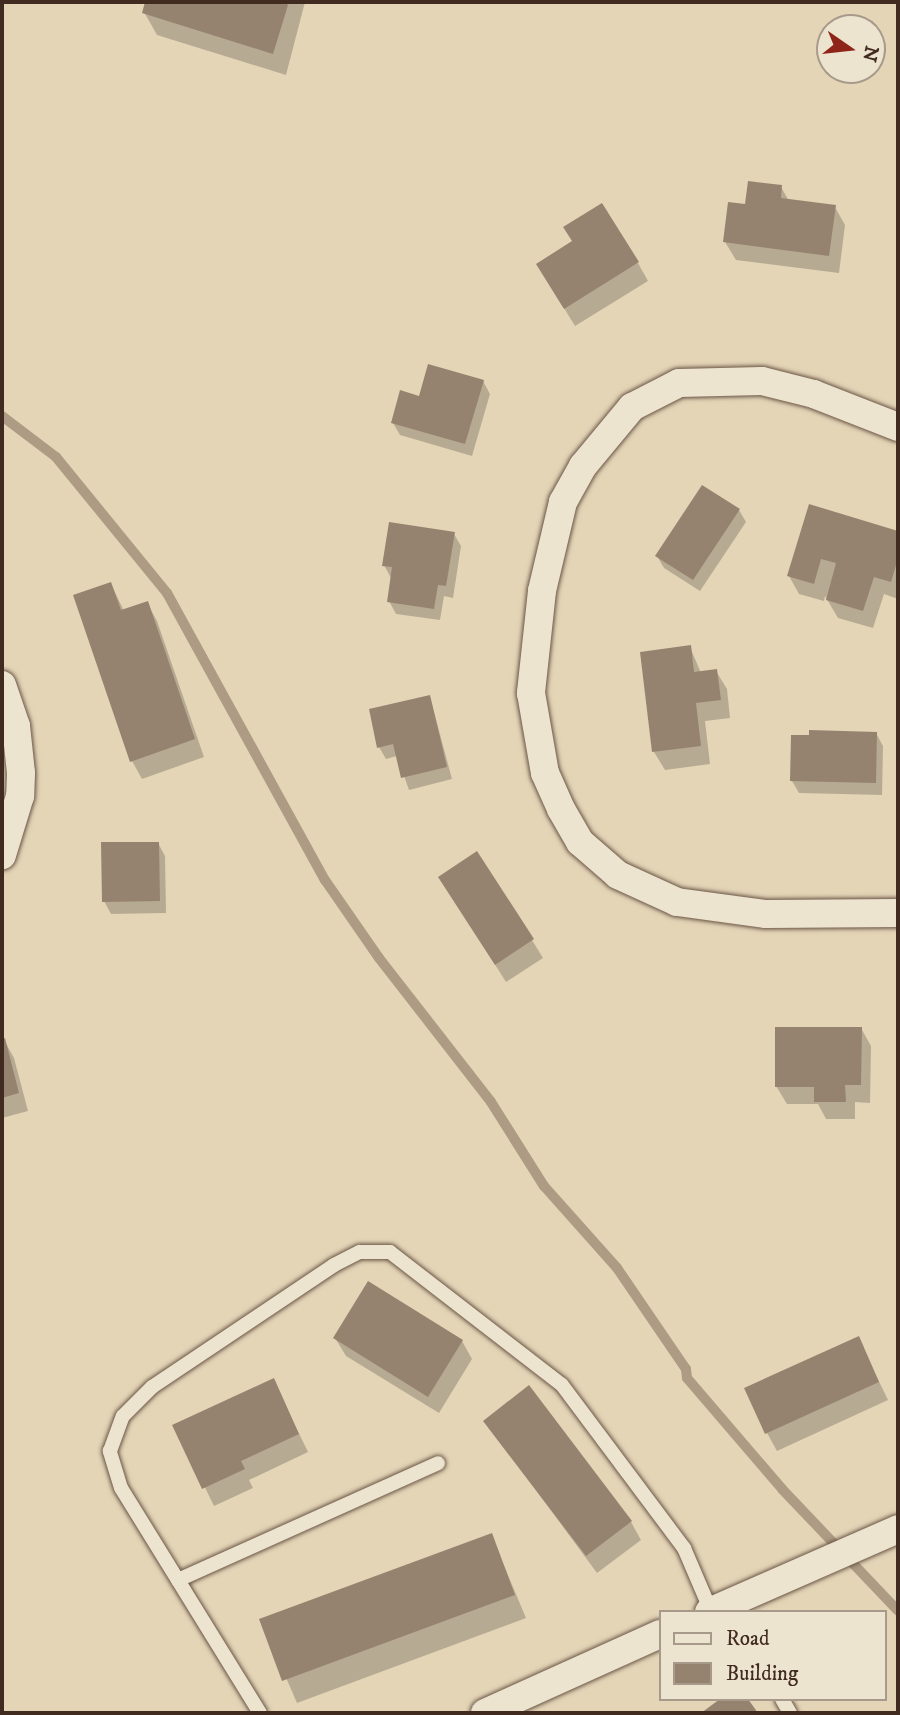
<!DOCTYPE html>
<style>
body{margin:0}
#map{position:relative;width:900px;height:1715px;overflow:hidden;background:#e4d5b7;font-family:"IM FELL DW Pica",serif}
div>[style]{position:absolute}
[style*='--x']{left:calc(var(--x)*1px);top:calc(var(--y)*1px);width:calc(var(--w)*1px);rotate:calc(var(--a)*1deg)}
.shadow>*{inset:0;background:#0003}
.stream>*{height:10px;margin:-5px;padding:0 5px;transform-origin:5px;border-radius:5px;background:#ad9b84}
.building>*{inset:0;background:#96836f}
.roads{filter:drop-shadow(0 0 2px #6a5646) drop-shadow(0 0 2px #6a5646)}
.lane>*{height:14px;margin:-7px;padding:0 7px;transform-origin:7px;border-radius:7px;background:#ede4d0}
.street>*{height:28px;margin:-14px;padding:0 14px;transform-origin:14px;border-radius:14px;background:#ede4d0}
span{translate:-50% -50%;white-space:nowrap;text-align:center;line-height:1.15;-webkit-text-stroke:7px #ede4d0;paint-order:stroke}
.frame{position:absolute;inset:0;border:4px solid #412b20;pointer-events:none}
.legend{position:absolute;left:659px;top:1610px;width:228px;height:91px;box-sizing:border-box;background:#ede4d0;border:2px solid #a89a8a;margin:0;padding:9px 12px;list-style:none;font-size:21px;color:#412b20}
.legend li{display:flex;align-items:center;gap:14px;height:35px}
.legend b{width:35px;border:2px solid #a89a8a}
.north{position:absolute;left:816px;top:14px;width:70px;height:70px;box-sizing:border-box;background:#ede4d0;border:2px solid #a89a8a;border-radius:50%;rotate:104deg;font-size:19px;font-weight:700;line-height:28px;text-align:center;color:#412b20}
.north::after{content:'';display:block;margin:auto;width:24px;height:32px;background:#8f2418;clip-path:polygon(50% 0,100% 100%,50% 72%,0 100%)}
</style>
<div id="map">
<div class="shadow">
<div style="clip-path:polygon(147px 2px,305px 2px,286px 75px,157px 35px,144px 12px)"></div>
<div style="clip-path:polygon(781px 187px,789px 201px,835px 207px,845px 225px,839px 273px,736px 260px,725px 242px)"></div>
<div style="clip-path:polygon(638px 263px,648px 281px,575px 326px,548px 282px)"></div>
<div style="clip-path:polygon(483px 381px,490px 394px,472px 456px,400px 435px,393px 423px,421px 398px)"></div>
<div style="clip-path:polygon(810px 506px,898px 532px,898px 599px,884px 594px,873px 628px,838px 618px,825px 596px,824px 601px,799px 594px,789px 576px)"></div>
<div style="clip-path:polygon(739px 510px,746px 522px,700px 591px,664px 568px,657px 556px)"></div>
<div style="clip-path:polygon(454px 534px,461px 546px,453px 598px,444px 596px,440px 620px,396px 614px,389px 601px,391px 578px,384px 565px)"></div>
<div style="clip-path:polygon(111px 584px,124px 611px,147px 603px,157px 621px,204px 757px,142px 779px,132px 761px)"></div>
<div style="clip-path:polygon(690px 647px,701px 673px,716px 671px,727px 689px,730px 718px,705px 721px,710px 764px,665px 770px,654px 752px,642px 653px)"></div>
<div style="clip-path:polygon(430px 697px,452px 779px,409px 790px,397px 756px,386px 759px,379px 747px)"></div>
<div style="clip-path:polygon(876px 733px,883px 746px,882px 795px,799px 793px,792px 781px)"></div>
<div style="clip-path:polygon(158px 843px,165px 856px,166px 913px,111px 914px,104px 901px)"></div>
<div style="clip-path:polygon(451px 895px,532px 940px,543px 958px,506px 982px)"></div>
<div style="clip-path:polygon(861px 1028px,871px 1046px,870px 1103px,855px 1102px,855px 1119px,826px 1119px,818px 1104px,787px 1104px,776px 1086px)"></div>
<div style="clip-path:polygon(4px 1040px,14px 1058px,28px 1111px,2px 1118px)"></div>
<div style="clip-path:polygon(335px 1338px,462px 1341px,472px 1359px,439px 1413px,346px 1356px)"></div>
<div style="clip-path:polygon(858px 1338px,888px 1400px,777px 1451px,767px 1433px)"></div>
<div style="clip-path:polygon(273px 1380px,308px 1452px,249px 1480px,253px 1488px,214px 1506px,175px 1426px)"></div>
<div style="clip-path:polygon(485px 1421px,631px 1522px,641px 1540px,597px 1573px)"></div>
<div style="clip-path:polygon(491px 1535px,526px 1618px,297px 1703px,261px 1620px)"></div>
</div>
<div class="stream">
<div style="--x:2;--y:416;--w:68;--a:37.2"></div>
<div style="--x:56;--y:457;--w:176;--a:50.8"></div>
<div style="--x:167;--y:593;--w:328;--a:61.2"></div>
<div style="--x:325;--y:880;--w:95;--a:55.3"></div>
<div style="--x:379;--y:958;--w:182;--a:52.1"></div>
<div style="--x:491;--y:1102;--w:99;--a:57.8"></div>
<div style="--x:544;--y:1186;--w:110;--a:48.3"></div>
<div style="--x:617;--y:1268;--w:122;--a:55.7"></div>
<div style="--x:686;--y:1369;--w:9;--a:84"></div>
<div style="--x:687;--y:1378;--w:146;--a:49.4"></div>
<div style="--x:782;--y:1489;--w:168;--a:46.4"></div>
</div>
<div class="building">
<div style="clip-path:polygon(145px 2px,285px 2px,288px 5px,273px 54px,142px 13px)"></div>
<div style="clip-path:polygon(748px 181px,782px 185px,781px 198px,836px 205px,829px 256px,723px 242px,728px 202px,745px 204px)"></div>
<div style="clip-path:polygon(602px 203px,639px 262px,564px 309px,536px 264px,572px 241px,563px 227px)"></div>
<div style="clip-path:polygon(428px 364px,484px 380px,465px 444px,391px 423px,400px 390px,419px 396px)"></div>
<div style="clip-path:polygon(702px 485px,740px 509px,693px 580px,655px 556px)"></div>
<div style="clip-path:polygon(809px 504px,898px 531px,898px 558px,891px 582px,874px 577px,863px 611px,826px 600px,836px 563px,821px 559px,814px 584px,787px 576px)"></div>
<div style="clip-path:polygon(389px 522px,455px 532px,446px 586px,438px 585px,434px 609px,387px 602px,392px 567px,382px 566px)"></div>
<div style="clip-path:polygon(111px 582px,121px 610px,148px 601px,195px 739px,130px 762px,73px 595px)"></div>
<div style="clip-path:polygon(691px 645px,694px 672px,717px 669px,721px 700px,696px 703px,701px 746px,652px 752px,640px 652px)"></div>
<div style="clip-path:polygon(430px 695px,447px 767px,401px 778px,393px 744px,377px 748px,369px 709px)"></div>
<div style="clip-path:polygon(809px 730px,877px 732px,876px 783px,790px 781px,791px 735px,809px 735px)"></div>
<div style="clip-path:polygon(101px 842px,159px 842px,160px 901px,102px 902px)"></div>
<div style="clip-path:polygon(477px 851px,534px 939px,495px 965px,438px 877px)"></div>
<div style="clip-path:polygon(775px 1027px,862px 1027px,861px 1085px,845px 1085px,846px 1102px,814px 1102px,814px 1087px,775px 1087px)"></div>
<div style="clip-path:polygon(5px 1038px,19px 1093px,2px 1098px,2px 1039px)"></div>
<div style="clip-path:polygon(368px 1281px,463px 1340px,428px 1397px,333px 1338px)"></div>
<div style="clip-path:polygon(859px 1336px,879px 1382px,765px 1434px,744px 1388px)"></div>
<div style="clip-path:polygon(274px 1378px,299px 1434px,241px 1461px,245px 1469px,202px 1489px,172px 1425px)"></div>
<div style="clip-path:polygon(529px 1385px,632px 1521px,586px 1556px,483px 1421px)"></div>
<div style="clip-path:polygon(492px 1533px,515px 1595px,282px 1681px,259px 1619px)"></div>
<div style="clip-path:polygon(720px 1699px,748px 1699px,758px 1713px,701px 1713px)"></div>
</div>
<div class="roads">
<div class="lane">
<div style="--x:178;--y:1580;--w:285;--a:-24.2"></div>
<div style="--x:782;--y:1699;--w:16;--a:60"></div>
<div style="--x:260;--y:1713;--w:264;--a:-121.7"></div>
<div style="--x:121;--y:1488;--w:39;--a:-107"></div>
<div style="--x:110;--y:1451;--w:37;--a:-70"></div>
<div style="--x:123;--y:1416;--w:41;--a:-45"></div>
<div style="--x:152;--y:1387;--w:219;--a:-33.8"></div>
<div style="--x:334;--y:1265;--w:29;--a:-27"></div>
<div style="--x:360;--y:1252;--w:30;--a:0"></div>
<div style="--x:390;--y:1252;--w:217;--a:37.7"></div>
<div style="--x:562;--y:1385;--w:204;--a:53.2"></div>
<div style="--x:684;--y:1548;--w:69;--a:66.8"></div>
</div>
<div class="street">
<div style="--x:898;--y:427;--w:90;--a:-158.6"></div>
<div style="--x:814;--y:394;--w:54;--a:-166"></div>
<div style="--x:762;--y:381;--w:83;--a:178.6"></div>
<div style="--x:679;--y:383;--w:53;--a:152.9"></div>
<div style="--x:632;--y:407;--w:77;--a:129.7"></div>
<div style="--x:583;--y:466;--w:41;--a:119.1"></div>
<div style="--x:563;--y:502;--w:91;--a:103.3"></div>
<div style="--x:542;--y:591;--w:103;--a:96.2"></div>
<div style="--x:531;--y:693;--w:81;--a:80.1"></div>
<div style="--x:545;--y:773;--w:39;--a:66"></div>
<div style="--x:561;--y:809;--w:38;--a:60"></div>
<div style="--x:580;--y:842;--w:50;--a:41"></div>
<div style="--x:618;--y:875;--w:65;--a:24.6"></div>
<div style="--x:677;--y:902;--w:90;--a:7.7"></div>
<div style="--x:766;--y:914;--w:132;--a:-0.4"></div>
<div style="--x:2;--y:685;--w:43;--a:71.1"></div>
<div style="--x:16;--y:726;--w:47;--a:83.9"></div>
<div style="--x:21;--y:773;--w:23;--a:92"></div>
<div style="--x:20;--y:796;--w:62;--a:107"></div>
<div style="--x:709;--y:1612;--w:206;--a:-23.7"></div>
<div style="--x:485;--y:1713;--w:192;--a:-24.3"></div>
</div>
</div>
<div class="frame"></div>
<ul class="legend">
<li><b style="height:9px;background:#ede4d0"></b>Road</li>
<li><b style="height:19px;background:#96836f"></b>Building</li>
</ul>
<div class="north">N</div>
</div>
